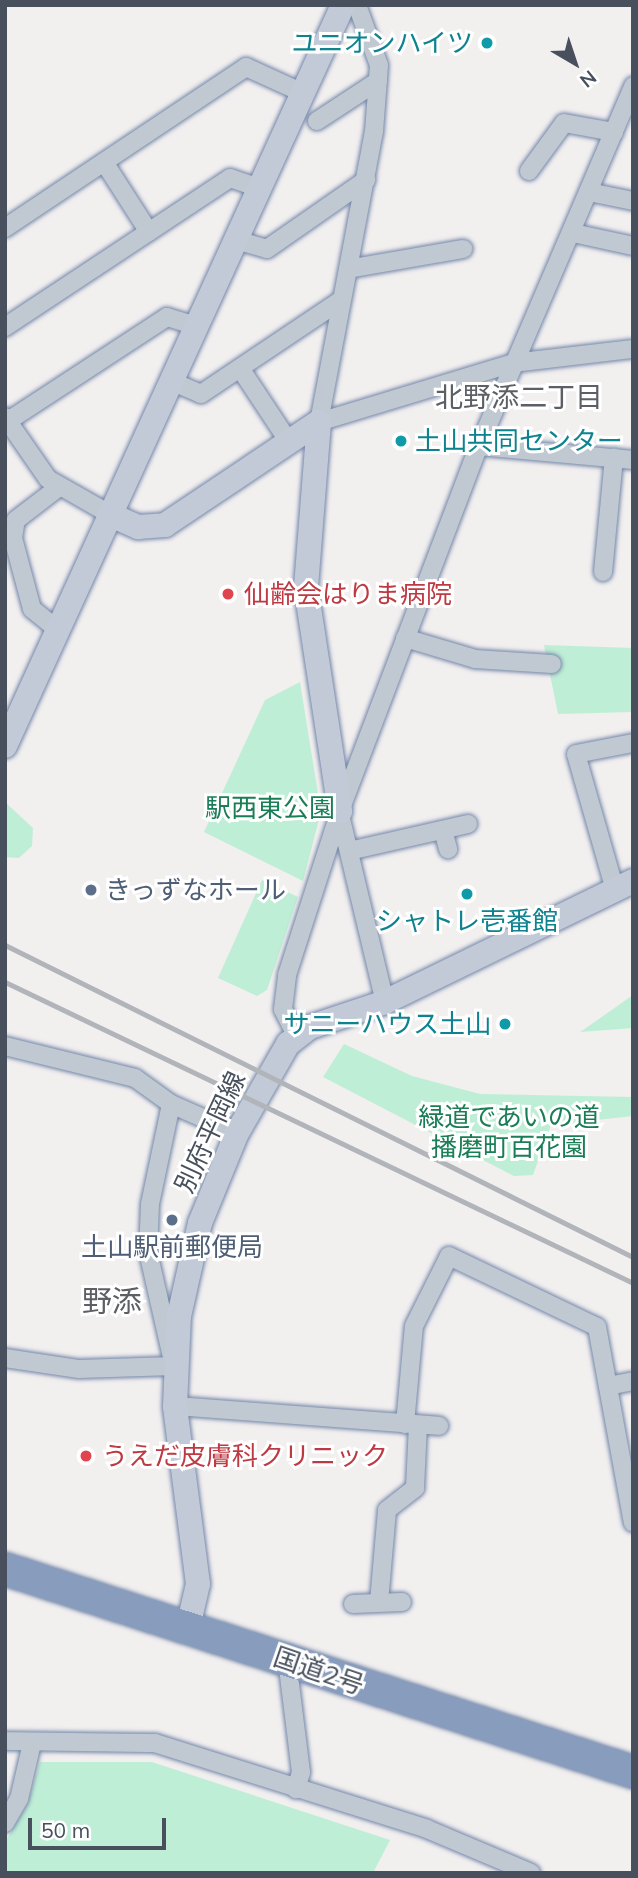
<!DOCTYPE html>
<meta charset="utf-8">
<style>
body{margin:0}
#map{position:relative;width:638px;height:1878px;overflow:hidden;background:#f2efef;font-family:Mulish,"Noto Sans JP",sans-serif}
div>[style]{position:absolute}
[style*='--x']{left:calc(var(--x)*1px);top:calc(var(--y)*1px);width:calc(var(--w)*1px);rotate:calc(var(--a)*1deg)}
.green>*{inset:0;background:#bfeed6}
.roads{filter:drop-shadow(0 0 2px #7387a9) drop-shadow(0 0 2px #7387a9)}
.street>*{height:18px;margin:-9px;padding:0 9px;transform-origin:9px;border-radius:9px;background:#c0c8d1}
.secondary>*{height:24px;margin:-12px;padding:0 12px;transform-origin:12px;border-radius:12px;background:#c2cad8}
.highway>*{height:32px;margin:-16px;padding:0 16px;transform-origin:16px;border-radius:16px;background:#889cbd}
.rail>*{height:5px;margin:-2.5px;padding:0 2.5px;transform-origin:2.5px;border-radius:2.5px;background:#b1b4b9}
.dots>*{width:19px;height:19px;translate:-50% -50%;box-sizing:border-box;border:4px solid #fff;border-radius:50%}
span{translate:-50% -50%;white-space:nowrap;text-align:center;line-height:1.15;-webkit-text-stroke:6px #fff;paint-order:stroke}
.culture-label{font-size:26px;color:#0d838f}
.right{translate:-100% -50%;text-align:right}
.left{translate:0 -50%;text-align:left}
.health-label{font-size:26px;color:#be3a42}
.park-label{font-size:26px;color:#197d55}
.service-label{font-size:26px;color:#4e5e75}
.street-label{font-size:26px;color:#47505c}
.neighbourhood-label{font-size:28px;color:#5c5f64}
.quarter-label{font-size:30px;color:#5c5f64}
.frame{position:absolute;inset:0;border:7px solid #47505c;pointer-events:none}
.north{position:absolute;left:540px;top:28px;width:70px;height:70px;-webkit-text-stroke:5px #fff;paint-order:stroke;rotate:141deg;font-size:19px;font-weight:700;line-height:28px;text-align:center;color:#47505c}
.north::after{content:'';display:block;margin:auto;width:24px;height:32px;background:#47505c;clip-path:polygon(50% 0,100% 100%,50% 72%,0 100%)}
.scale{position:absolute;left:28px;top:1818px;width:138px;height:32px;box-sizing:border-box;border:4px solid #47505c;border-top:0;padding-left:9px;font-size:21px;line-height:24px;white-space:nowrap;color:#47505c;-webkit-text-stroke:5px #fff;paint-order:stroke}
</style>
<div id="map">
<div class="green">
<div style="clip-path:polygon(544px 645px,633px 648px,633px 712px,558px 714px)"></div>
<div style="clip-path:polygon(300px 682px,321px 812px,303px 881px,204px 832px,265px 700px)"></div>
<div style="clip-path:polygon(5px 802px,33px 828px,32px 846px,19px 858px,5px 857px)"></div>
<div style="clip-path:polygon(262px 880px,298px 897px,267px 990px,257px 996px,218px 978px)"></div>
<div style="clip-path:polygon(633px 995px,633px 1028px,580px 1032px,586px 1028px)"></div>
<div style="clip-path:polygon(344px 1044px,412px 1076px,480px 1094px,633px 1097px,633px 1116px,551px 1125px,533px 1175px,514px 1176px,323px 1077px)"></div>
<div style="clip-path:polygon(40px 1762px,152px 1762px,390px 1840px,373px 1873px,5px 1873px,5px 1842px,27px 1805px)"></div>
</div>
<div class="roads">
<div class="street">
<div style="--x:357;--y:5;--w:64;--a:69.9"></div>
<div style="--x:379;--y:65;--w:66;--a:94.3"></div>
<div style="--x:374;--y:131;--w:296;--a:100.7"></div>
<div style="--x:319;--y:422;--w:203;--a:-16.9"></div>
<div style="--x:513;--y:363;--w:121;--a:-6.7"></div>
<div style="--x:317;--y:121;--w:73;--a:-33.3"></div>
<div style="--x:104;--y:162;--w:83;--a:57.3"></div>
<div style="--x:529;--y:171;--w:59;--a:-53.9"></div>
<div style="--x:564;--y:123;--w:51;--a:10.2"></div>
<div style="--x:589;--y:192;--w:45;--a:11.6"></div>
<div style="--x:5;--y:228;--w:290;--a:-33.7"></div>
<div style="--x:246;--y:67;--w:63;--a:24.5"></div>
<div style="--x:573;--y:233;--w:61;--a:12.2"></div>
<div style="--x:236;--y:240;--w:32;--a:16"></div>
<div style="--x:267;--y:249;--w:121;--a:-34.9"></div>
<div style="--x:353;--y:268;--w:112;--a:-9.8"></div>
<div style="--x:5;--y:327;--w:270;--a:-33.5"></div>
<div style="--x:230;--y:178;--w:31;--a:19"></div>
<div style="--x:240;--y:368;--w:89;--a:56.5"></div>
<div style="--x:173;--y:382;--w:30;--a:23"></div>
<div style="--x:201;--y:394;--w:167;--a:-33.8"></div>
<div style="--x:5;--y:417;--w:75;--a:55.3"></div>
<div style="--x:48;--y:479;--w:73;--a:29.7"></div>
<div style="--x:8;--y:421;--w:190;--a:-33.2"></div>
<div style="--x:167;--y:317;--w:31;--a:17"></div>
<div style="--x:479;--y:446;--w:155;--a:5.2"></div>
<div style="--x:603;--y:572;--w:115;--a:-84.5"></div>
<div style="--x:58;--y:630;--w:33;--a:-141"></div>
<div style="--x:32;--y:609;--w:73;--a:-105"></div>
<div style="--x:13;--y:538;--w:18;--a:-81"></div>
<div style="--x:16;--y:520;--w:54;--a:-37.5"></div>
<div style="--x:405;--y:638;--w:73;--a:16.7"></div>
<div style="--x:475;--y:659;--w:77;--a:3.7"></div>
<div style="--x:340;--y:815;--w:192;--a:76.5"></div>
<div style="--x:443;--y:830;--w:20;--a:75"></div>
<div style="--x:349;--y:851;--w:122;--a:-12.8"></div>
<div style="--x:615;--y:890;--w:141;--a:-106"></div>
<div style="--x:576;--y:754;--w:58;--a:-10.9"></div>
<div style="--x:296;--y:1035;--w:29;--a:-117"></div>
<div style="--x:283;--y:1009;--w:34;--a:-83"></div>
<div style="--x:287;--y:975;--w:172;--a:-72.1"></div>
<div style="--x:340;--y:811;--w:391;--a:-69.2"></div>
<div style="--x:479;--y:446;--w:392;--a:-66.8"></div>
<div style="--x:5;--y:1046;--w:134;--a:13.8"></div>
<div style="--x:135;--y:1078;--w:44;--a:35.8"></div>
<div style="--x:171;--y:1104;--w:72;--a:23.7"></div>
<div style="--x:5;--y:1358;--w:75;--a:8.5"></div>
<div style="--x:79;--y:1369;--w:95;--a:-1.8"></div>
<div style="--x:174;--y:1366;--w:117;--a:-102.8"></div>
<div style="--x:148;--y:1252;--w:48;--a:-87.6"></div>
<div style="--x:150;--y:1204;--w:102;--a:-78.1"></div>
<div style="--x:608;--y:1386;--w:25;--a:-11"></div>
<div style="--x:175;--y:1406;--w:265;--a:4.3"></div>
<div style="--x:405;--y:1424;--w:98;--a:-84.8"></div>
<div style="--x:414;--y:1326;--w:78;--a:-63.4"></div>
<div style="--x:449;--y:1256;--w:164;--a:25.6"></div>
<div style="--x:597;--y:1327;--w:199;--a:79.6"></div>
<div style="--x:379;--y:1602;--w:92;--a:-85"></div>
<div style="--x:387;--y:1510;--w:36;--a:-38"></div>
<div style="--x:415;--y:1488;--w:63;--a:-87.3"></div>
<div style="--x:353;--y:1604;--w:49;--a:-2.3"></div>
<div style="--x:287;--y:1660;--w:113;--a:82.9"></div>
<div style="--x:301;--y:1772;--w:18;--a:106"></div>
<div style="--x:5;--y:1741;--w:150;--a:0.8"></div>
<div style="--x:155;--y:1743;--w:285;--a:17.5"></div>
<div style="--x:427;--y:1829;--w:113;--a:22.9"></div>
<div style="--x:5;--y:1823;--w:28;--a:-60"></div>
<div style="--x:19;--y:1799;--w:57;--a:-76.9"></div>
</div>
<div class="secondary">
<div style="--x:319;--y:422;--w:167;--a:94.5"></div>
<div style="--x:306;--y:588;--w:226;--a:81.3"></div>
<div style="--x:111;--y:515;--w:30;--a:24"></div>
<div style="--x:138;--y:527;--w:27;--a:-4"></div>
<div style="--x:165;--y:525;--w:185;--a:-33.8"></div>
<div style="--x:5;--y:746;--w:814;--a:-65.48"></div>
<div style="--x:188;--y:1627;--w:44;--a:-76.9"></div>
<div style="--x:198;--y:1584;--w:179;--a:-97.4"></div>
<div style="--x:175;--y:1406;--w:90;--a:-87.5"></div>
<div style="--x:179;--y:1316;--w:95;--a:-77.3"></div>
<div style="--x:200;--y:1223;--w:97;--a:-67.7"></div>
<div style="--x:237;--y:1133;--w:103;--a:-60.2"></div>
<div style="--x:288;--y:1044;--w:28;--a:-38"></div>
<div style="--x:310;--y:1027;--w:79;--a:-18.4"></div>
<div style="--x:385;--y:1002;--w:276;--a:-26"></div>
</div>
<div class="highway">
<div style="--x:5;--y:1569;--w:660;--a:17.91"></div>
</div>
</div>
<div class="rail">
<div style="--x:5;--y:945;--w:701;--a:26.42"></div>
<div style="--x:5;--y:982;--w:696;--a:25.61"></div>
</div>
<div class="dots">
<div style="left:487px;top:43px;background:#0f9aa8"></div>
<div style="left:401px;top:441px;background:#0f9aa8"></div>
<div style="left:228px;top:594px;background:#e0444e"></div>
<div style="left:91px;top:890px;background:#5c6f8a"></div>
<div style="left:467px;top:894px;background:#0f9aa8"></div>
<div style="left:505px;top:1024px;background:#0f9aa8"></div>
<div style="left:172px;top:1220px;background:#5c6f8a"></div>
<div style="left:86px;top:1456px;background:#e0444e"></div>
</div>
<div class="culture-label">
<span class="right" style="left:473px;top:43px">ユニオンハイツ</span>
<span class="left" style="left:415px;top:441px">土山共同センター</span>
<span style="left:467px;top:921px">シャトレ壱番館</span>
<span class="right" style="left:491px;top:1024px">サニーハウス土山</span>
</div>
<div class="health-label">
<span class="left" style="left:244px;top:594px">仙齢会はりま病院</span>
<span class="left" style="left:102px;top:1456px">うえだ皮膚科クリニック</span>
</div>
<div class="park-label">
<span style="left:270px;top:808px">駅西東公園</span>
<span style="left:509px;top:1132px">緑道であいの道<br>播磨町百花園</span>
</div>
<div class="service-label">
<span class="left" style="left:105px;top:890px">きっずなホール</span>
<span style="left:172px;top:1247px">土山駅前郵便局</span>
</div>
<div class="street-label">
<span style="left:210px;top:1132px;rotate:-65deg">別府平岡線</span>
<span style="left:319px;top:1671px;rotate:19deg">国道2号</span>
</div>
<div class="neighbourhood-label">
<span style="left:519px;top:397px">北野添二丁目</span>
</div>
<div class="quarter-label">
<span style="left:112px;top:1301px">野添</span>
</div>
<div class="frame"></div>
<div class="north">N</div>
<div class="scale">50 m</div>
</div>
